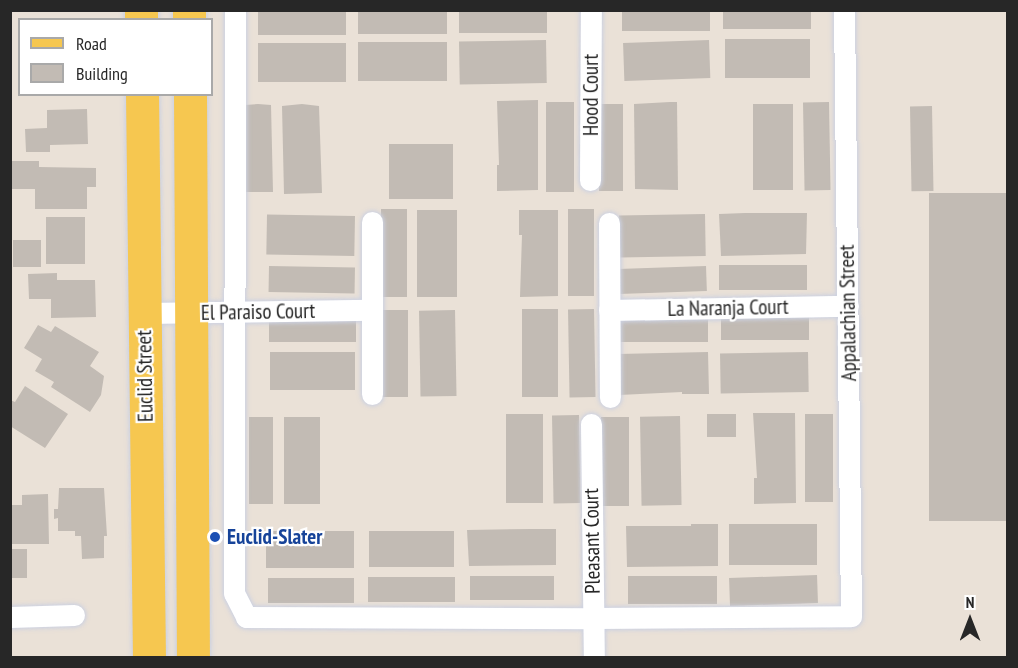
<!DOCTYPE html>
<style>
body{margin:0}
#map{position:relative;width:1018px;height:668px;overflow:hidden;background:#eae1d7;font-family:"PT Sans Narrow",sans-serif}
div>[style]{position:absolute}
.building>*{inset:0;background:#c2bbb4;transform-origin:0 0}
.roads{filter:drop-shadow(0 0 2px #ccd1e1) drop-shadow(0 0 2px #ccd1e1)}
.minor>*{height:21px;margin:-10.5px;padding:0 10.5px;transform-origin:10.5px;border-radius:10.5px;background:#fff}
.primary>*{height:33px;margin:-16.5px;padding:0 16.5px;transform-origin:16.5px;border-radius:16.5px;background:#f6c750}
.dots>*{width:16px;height:16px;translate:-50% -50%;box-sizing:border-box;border:3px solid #fff;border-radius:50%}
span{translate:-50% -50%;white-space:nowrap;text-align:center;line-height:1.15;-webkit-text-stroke:4.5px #fff;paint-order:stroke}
.street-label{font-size:21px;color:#272727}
.transit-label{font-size:21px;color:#164399;font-weight:700}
.left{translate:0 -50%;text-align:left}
.frame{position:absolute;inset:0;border:12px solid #272727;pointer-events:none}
.legend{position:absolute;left:18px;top:18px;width:195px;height:78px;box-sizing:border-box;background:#fff;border:2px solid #a9a9a9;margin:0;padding:8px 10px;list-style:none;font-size:18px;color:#272727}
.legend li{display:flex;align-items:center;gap:12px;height:30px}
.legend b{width:30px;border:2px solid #a9a9a9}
.north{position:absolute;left:940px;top:590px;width:60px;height:60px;-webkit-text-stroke:4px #fff;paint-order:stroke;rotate:0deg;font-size:16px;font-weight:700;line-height:24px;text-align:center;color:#272727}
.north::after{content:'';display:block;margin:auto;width:21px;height:27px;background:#272727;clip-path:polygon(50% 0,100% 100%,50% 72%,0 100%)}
</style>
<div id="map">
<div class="building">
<i style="left:258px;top:10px;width:88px;height:25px"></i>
<i style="left:358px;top:10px;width:89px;height:24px"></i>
<i style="left:459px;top:10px;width:88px;height:23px"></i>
<i style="left:622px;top:10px;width:88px;height:21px"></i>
<i style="left:723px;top:10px;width:88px;height:19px"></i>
<i style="left:725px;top:39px;width:85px;height:39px"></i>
<i style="left:546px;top:40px;width:43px;height:87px;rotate:89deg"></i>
<i style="left:709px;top:40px;width:38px;height:86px;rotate:88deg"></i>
<i style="left:447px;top:42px;width:39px;height:89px;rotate:90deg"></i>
<i style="left:258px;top:43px;width:88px;height:39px"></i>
<i style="clip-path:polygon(538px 100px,538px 190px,497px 191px,497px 165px,499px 165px,497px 101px)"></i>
<i style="left:546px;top:102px;width:28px;height:90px"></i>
<i style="clip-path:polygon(670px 102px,677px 102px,678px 190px,635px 189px,634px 104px)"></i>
<i style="left:829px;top:102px;width:88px;height:26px;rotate:89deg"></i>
<i style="clip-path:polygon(258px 104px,271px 105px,273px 192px,246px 192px,245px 105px)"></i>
<i style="clip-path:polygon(302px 104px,319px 106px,322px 193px,284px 194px,282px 106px)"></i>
<i style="left:599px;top:104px;width:24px;height:87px"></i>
<i style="left:753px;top:104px;width:40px;height:86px"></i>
<i style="left:932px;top:106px;width:85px;height:22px;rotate:89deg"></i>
<i style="clip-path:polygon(87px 109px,88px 144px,50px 145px,50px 152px,26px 152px,25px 129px,47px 128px,47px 110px)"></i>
<i style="left:389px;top:144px;width:64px;height:55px"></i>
<i style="clip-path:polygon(12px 161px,39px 161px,39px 167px,96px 168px,96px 187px,87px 187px,87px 209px,35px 209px,35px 189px,12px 189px)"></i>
<i style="left:1008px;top:193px;width:328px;height:79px;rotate:90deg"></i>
<i style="left:381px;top:209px;width:26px;height:88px"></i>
<i style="left:568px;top:209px;width:26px;height:87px"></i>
<i style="left:417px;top:210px;width:40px;height:87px"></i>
<i style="clip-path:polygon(519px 210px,558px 210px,558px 296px,520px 297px,522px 235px,519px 235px)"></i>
<i style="clip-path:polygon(745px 213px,807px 213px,806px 254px,721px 256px,719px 214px)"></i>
<i style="left:705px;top:214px;width:42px;height:86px;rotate:89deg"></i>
<i style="left:355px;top:216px;width:40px;height:88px;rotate:91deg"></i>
<i style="left:85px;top:217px;width:47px;height:39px;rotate:90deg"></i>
<i style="left:13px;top:240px;width:28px;height:27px"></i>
<i style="left:807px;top:265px;width:25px;height:88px;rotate:90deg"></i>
<i style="left:269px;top:266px;width:86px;height:26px;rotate:1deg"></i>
<i style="left:706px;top:266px;width:25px;height:88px;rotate:88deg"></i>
<i style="clip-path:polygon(57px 273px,57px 280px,95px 280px,96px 317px,51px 318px,51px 299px,29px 299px,28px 274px)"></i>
<i style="left:522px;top:309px;width:36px;height:88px"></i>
<i style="left:594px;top:309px;width:88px;height:26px;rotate:89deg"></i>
<i style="left:382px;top:310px;width:26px;height:87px"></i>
<i style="left:455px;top:310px;width:86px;height:36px;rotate:89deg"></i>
<i style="left:809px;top:312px;width:28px;height:88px;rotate:90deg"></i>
<i style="left:620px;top:314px;width:88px;height:28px"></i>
<i style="left:269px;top:317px;width:87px;height:25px"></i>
<i style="clip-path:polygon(38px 325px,51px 332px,55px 326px,99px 352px,90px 366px,104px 376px,101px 395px,90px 412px,51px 387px,54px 382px,35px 371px,42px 359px,24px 348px)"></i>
<i style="left:355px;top:352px;width:38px;height:85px;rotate:90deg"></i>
<i style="clip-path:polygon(708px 352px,709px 394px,682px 394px,682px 392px,619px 395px,618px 354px)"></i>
<i style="left:808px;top:352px;width:40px;height:88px;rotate:89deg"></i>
<i style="clip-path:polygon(25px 386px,68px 414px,45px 448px,10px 426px,10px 400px,15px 402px)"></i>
<i style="clip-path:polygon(753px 413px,795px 413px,796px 503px,754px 504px,754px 478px,757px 478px)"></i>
<i style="left:543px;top:414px;width:89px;height:37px;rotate:90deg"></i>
<i style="left:736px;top:414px;width:23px;height:29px;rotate:90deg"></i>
<i style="left:805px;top:414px;width:28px;height:88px"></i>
<i style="left:579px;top:415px;width:88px;height:27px;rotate:89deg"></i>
<i style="left:680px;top:416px;width:89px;height:40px;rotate:89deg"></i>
<i style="left:249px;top:417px;width:24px;height:87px"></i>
<i style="left:284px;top:417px;width:36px;height:87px"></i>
<i style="left:601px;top:417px;width:28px;height:89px"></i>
<i style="clip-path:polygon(59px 488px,104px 488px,107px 536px,104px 536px,104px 558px,82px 559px,81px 536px,75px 536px,75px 531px,58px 531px,58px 518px,54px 519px,54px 509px,58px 509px)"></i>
<i style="clip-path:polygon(48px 494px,49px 544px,10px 544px,10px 505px,22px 505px,22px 495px)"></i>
<i style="clip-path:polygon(691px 524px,718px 524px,718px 566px,627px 567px,626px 526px,691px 526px)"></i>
<i style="left:729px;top:524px;width:88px;height:41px"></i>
<i style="clip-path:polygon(531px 529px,556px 529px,556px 565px,469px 566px,467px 530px)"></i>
<i style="left:354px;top:531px;width:37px;height:88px;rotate:90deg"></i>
<i style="left:369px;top:531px;width:85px;height:36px"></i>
<i style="left:27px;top:549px;width:29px;height:17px;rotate:90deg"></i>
<i style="left:817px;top:575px;width:28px;height:88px;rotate:88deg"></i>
<i style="left:554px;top:576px;width:24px;height:84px;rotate:90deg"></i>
<i style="left:717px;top:576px;width:28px;height:89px;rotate:90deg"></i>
<i style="left:455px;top:577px;width:25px;height:87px;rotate:90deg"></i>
<i style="left:354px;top:578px;width:25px;height:86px;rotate:90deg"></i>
</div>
<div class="roads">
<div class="minor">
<i style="left:235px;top:10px;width:583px;rotate:90.1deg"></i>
<i style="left:234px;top:593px;width:27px;rotate:63deg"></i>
<i style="left:246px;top:617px;width:347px;rotate:0.2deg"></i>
<i style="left:593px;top:618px;width:258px;rotate:-0.4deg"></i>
<i style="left:851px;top:616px;width:606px;rotate:-90.66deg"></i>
<i style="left:590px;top:180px;width:170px;rotate:-89.7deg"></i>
<i style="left:372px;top:222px;width:172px;rotate:90deg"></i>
<i style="left:609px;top:223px;width:174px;rotate:89.7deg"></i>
<i style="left:609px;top:310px;width:239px;rotate:-1deg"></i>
<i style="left:145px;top:313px;width:227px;rotate:-0.8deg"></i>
<i style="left:591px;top:424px;width:234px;rotate:89.3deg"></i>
<i style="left:10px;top:617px;width:64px;rotate:-1.8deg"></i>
</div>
<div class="primary">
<i style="left:141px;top:10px;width:10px;rotate:90deg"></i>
<i style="left:189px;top:10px;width:10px;rotate:90deg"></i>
<i style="left:142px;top:94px;width:564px;rotate:89.29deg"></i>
<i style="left:190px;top:94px;width:564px;rotate:89.7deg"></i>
</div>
</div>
<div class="dots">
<i style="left:215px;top:537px;background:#1a4fb4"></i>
</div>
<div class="street-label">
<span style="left:591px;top:95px;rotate:-90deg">Hood Court</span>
<span style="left:728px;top:308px;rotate:-1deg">La Naranja Court</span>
<span style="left:258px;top:312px;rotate:-1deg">El Paraiso Court</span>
<span style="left:848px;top:313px;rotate:-91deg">Appalachian Street</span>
<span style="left:145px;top:376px;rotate:-91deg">Euclid Street</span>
<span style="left:592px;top:541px;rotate:-91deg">Pleasant Court</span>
</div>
<div class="transit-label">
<span class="left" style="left:227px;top:537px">Euclid-Slater</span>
</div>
<div class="frame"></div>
<ul class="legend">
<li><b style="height:8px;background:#f6c750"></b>Road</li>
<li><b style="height:16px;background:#c2bbb4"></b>Building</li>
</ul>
<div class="north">N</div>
</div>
